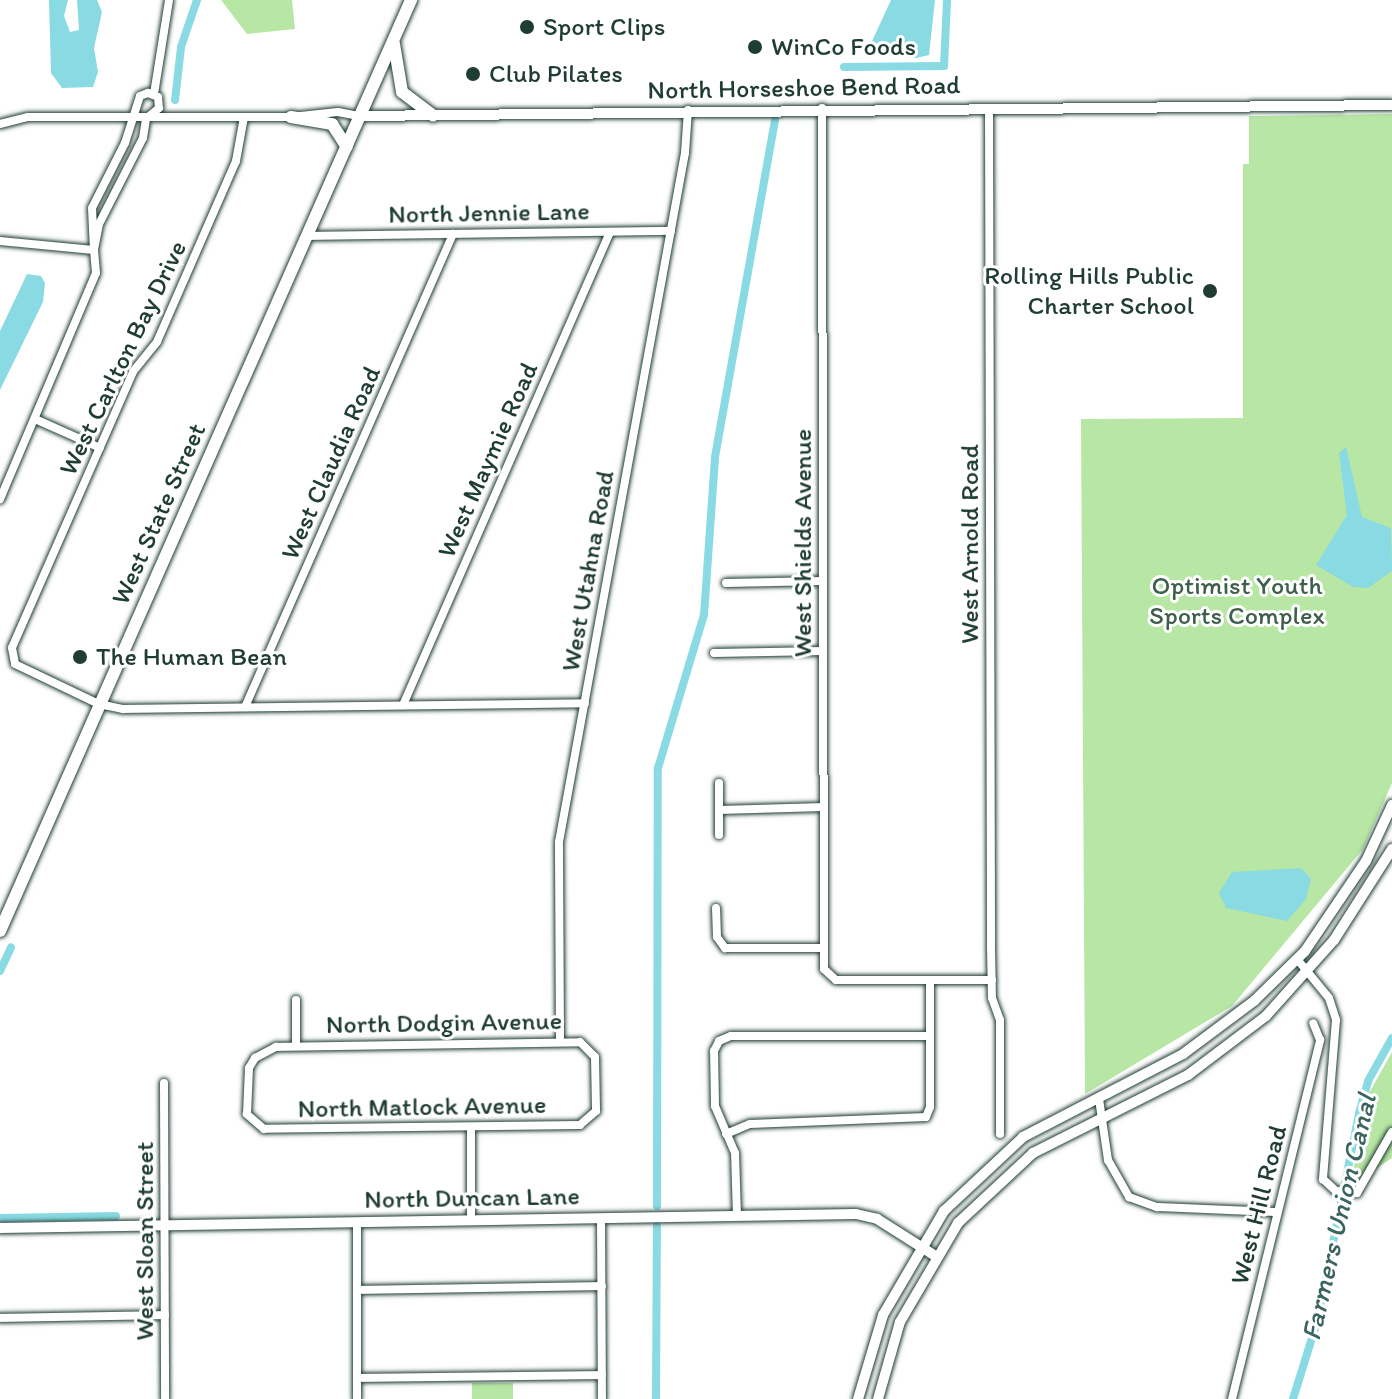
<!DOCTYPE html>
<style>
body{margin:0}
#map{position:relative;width:1392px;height:1399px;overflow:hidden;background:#fff;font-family:Itim,sans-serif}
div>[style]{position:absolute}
.green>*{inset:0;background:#b7e6a5;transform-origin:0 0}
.water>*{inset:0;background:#89dae3}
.canal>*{height:8px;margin:-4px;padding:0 4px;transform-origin:4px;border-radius:4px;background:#89dae3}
.roads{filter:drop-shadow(0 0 2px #1f3d34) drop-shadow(0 0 2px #1f3d34)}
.minor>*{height:8px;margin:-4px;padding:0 4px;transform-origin:4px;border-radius:4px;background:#fff}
.tertiary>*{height:10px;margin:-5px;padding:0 5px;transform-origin:5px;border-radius:5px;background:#fff}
.primary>*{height:12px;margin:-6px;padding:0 6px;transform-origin:6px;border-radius:6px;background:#fff}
.dots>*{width:22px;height:22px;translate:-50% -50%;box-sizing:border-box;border:4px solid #fff;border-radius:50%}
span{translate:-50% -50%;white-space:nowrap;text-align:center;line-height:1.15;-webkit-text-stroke:6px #fff;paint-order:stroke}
.poi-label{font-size:26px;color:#1f3d34}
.left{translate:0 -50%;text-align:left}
.right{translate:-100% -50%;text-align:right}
.street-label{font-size:26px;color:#1f3d34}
.park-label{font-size:26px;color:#3d5f4b}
.water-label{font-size:28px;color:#3a6460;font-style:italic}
</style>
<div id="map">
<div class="green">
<i style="clip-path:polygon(221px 0,292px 0,295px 29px,247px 34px)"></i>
<i style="clip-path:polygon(1392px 114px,1392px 783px,1363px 849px,1232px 1006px,1085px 1094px,1081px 419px,1243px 418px,1243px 164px,1249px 164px,1249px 116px)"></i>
<i style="clip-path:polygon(1392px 1052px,1392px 1158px,1350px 1186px,1369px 1093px)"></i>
<i style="left:513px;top:1383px;width:16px;height:41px;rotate:90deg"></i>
</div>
<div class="water">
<i style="clip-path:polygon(49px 0,68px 0,64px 16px,70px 32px,79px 30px,77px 0,97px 0,102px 12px,94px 48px,98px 72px,93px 87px,62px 88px,51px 73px)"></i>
<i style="clip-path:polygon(891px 0,935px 0,929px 55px,916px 58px,867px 52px)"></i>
<i style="clip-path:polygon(27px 274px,41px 276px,45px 283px,43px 302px,0 390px,0 331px)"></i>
<i style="clip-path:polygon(1346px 447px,1362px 517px,1391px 528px,1392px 571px,1368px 588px,1353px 587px,1316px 565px,1347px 515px,1339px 453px)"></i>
<i style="clip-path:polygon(1301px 868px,1311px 879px,1306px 899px,1287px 921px,1226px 908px,1219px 893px,1232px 872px)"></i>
</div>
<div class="canal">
<i style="left:844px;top:67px;width:100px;rotate:-0.6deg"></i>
<i style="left:944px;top:66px;width:66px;rotate:-87.4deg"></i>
<i style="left:175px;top:100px;width:53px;rotate:-83.5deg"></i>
<i style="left:181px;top:47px;width:50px;rotate:-71.2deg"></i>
<i style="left:0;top:971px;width:26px;rotate:-65deg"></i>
<i style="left:657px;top:1206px;width:438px;rotate:-89.9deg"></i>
<i style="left:658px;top:768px;width:160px;rotate:-73.3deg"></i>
<i style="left:704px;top:615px;width:158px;rotate:-86deg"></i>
<i style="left:715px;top:457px;width:342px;rotate:-79.9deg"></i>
<i style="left:0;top:1218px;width:116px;rotate:-1deg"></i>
<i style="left:656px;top:1399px;width:173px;rotate:-89.7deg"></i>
<i style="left:1293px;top:1399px;width:81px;rotate:-72.7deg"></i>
<i style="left:1317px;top:1322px;width:213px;rotate:-78.6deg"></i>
<i style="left:1359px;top:1113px;width:33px;rotate:-74deg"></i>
<i style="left:1368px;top:1081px;width:49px;rotate:-60.8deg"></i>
</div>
<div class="roads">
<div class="minor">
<i style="left:148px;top:93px;width:11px;rotate:22deg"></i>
<i style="left:158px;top:97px;width:11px;rotate:85deg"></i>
<i style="left:159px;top:108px;width:17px;rotate:140deg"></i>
<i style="left:146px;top:119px;width:19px;rotate:99deg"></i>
<i style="left:143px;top:138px;width:97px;rotate:117.1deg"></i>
<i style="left:99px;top:224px;width:26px;rotate:101deg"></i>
<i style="left:94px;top:250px;width:42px;rotate:-92.7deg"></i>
<i style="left:92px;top:208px;width:73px;rotate:-63.1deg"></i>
<i style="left:125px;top:143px;width:49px;rotate:-72.3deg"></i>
<i style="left:140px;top:96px;width:9px;rotate:-21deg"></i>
<i style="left:154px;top:94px;width:95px;rotate:-80.9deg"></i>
<i style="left:822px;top:108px;width:861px;rotate:89.87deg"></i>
<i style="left:824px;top:969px;width:16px;rotate:43deg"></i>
<i style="left:836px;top:980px;width:156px"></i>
<i style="left:989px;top:108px;width:839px;rotate:89.86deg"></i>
<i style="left:991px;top:947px;width:51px;rotate:88.9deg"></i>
<i style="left:992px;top:998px;width:23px;rotate:70deg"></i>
<i style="left:1000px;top:1020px;width:114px;rotate:90deg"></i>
<i style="left:244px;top:117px;width:45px;rotate:100.3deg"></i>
<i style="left:236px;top:161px;width:197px;rotate:113.6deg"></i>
<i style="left:157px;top:342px;width:38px;rotate:129deg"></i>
<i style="left:133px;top:372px;width:301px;rotate:113.7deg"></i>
<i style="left:12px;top:648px;width:16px;rotate:79deg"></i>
<i style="left:15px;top:664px;width:93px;rotate:25.5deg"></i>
<i style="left:99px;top:704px;width:25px;rotate:12deg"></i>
<i style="left:123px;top:709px;width:462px;rotate:-0.7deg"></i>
<i style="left:0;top:124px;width:29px;rotate:-14deg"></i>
<i style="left:28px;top:117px;width:263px"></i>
<i style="left:291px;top:117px;width:47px;rotate:-6.1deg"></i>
<i style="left:338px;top:112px;width:21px;rotate:11deg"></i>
<i style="left:307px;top:236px;width:364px;rotate:-0.8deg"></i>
<i style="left:0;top:241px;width:94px;rotate:5.5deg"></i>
<i style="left:94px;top:250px;width:23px;rotate:85deg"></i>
<i style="left:96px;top:273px;width:246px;rotate:113deg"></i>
<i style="left:35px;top:419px;width:71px;rotate:24deg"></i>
<i style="left:726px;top:583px;width:97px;rotate:-1.2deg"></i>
<i style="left:714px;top:653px;width:109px;rotate:-1.1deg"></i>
<i style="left:403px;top:705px;width:516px;rotate:-66.36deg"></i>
<i style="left:245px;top:707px;width:517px;rotate:-66.26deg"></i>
<i style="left:719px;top:783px;width:52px;rotate:90deg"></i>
<i style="left:719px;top:810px;width:105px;rotate:-1.6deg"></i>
<i style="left:716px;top:908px;width:29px;rotate:88deg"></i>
<i style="left:717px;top:937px;width:14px;rotate:54deg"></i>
<i style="left:725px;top:948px;width:99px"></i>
<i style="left:1297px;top:959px;width:50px;rotate:50.6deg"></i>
<i style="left:1329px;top:998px;width:23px;rotate:72deg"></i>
<i style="left:1336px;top:1020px;width:160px;rotate:94.7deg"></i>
<i style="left:1323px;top:1179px;width:18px;rotate:43deg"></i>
<i style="left:1336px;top:1191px;width:21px;rotate:5deg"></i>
<i style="left:1357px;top:1193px;width:70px;rotate:-60.2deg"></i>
<i style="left:296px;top:1000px;width:45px;rotate:90deg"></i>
<i style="left:560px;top:1042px;width:200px;rotate:-90.3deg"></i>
<i style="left:559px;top:842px;width:700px;rotate:-79.64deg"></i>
<i style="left:685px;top:153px;width:43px;rotate:-86deg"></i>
<i style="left:580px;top:1042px;width:21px;rotate:45deg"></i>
<i style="left:595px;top:1057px;width:54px;rotate:88.9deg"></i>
<i style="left:596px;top:1111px;width:21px;rotate:139deg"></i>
<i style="left:580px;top:1125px;width:316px;rotate:179.3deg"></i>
<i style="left:264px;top:1129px;width:23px;rotate:-139deg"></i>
<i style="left:247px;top:1114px;width:46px;rotate:-87.5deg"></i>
<i style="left:249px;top:1068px;width:12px;rotate:-59deg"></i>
<i style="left:255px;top:1058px;width:24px;rotate:-28deg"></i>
<i style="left:276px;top:1047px;width:304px;rotate:-0.9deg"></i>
<i style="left:164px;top:1083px;width:316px;rotate:89.8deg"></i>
<i style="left:1099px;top:1099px;width:62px;rotate:81.6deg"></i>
<i style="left:1108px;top:1160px;width:43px;rotate:60.4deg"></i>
<i style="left:1129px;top:1197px;width:30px;rotate:20deg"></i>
<i style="left:1157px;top:1207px;width:120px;rotate:2.4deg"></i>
<i style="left:471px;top:1128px;width:92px;rotate:90deg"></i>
<i style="left:726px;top:1134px;width:26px;rotate:-23deg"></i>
<i style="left:750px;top:1124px;width:176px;rotate:-2.3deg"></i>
<i style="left:926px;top:1117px;width:11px;rotate:-68deg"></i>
<i style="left:930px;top:1107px;width:127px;rotate:-90deg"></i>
<i style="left:737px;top:1216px;width:63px;rotate:-91.8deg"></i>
<i style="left:735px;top:1153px;width:51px;rotate:-113.1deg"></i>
<i style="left:715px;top:1106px;width:55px;rotate:-91deg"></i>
<i style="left:714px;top:1051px;width:11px;rotate:-63deg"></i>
<i style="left:719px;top:1041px;width:13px;rotate:-23deg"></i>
<i style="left:731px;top:1036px;width:199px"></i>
<i style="left:601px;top:1218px;width:181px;rotate:89.7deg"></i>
<i style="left:357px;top:1222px;width:177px;rotate:90deg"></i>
<i style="left:357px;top:1290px;width:245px;rotate:-0.9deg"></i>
<i style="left:0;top:1318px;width:165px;rotate:-1deg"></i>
<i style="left:357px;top:1378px;width:245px;rotate:-0.7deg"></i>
<i style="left:1232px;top:1399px;width:370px;rotate:-76.2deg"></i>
<i style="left:1320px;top:1040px;width:18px;rotate:-112deg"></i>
</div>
<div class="tertiary">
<i style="left:359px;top:116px;width:1033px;rotate:-0.61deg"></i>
<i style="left:0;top:1228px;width:856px;rotate:-0.94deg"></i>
<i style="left:856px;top:1214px;width:22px;rotate:13deg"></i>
<i style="left:877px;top:1219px;width:67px;rotate:32.3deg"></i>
<i style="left:858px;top:1399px;width:88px;rotate:-73.4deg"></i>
<i style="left:883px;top:1315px;width:121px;rotate:-59.6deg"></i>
<i style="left:944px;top:1211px;width:108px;rotate:-43.1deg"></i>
<i style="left:1023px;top:1137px;width:180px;rotate:-27.4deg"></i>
<i style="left:1183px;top:1054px;width:89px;rotate:-36.7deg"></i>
<i style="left:1254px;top:1001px;width:71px;rotate:-44.4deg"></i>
<i style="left:1305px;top:951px;width:109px;rotate:-55.9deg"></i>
<i style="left:1366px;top:861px;width:62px;rotate:-65.1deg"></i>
<i style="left:878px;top:1399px;width:80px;rotate:-74.1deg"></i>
<i style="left:900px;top:1322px;width:115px;rotate:-59.6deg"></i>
<i style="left:958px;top:1223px;width:103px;rotate:-43deg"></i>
<i style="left:1033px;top:1153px;width:174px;rotate:-26.7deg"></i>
<i style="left:1188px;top:1075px;width:98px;rotate:-37.1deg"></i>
<i style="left:1266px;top:1016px;width:102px;rotate:-48.2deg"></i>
<i style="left:1334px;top:940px;width:108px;rotate:-57.5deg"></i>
</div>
<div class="primary">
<i style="left:394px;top:44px;width:49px;rotate:80.5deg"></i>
<i style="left:402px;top:92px;width:39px;rotate:37deg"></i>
<i style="left:291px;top:117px;width:42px;rotate:9.7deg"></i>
<i style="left:332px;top:124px;width:27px;rotate:57deg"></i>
<i style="left:0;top:931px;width:1018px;rotate:-66.18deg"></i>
</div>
</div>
<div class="dots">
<i style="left:527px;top:27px;background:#1f3d34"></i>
<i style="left:755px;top:47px;background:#1f3d34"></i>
<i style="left:473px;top:74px;background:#1f3d34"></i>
<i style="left:1210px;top:291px;background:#1f3d34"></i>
<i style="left:80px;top:657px;background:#1f3d34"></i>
</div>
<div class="poi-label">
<span class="left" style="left:543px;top:27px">Sport Clips</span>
<span class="left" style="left:771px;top:47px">WinCo Foods</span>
<span class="left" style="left:489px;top:74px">Club Pilates</span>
<span class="right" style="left:1194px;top:291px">Rolling Hills Public<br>Charter School</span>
<span class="left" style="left:96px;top:657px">The Human Bean</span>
</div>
<div class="street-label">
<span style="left:804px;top:88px;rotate:-1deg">North Horseshoe Bend Road</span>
<span style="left:489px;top:213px;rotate:-1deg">North Jennie Lane</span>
<span style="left:123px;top:358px;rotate:-64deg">West Carlton Bay Drive</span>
<span style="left:488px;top:460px;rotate:-66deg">West Maymie Road</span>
<span style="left:331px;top:463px;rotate:-66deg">West Claudia Road</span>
<span style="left:159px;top:514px;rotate:-66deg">West State Street</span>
<span style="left:803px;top:543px;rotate:-90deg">West Shields Avenue</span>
<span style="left:970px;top:544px;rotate:-90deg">West Arnold Road</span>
<span style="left:588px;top:571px;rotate:-80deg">West Utahna Road</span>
<span style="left:444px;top:1023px;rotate:-1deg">North Dodgin Avenue</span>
<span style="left:422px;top:1107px;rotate:-1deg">North Matlock Avenue</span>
<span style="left:472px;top:1198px;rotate:-1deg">North Duncan Lane</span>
<span style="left:1259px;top:1205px;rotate:-76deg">West Hill Road</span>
<span style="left:145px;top:1241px;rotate:-90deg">West Sloan Street</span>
</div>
<div class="park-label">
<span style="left:1237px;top:601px">Optimist Youth<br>Sports Complex</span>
</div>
<div class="water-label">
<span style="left:1338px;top:1217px;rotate:-77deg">Farmers Union Canal</span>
</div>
</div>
